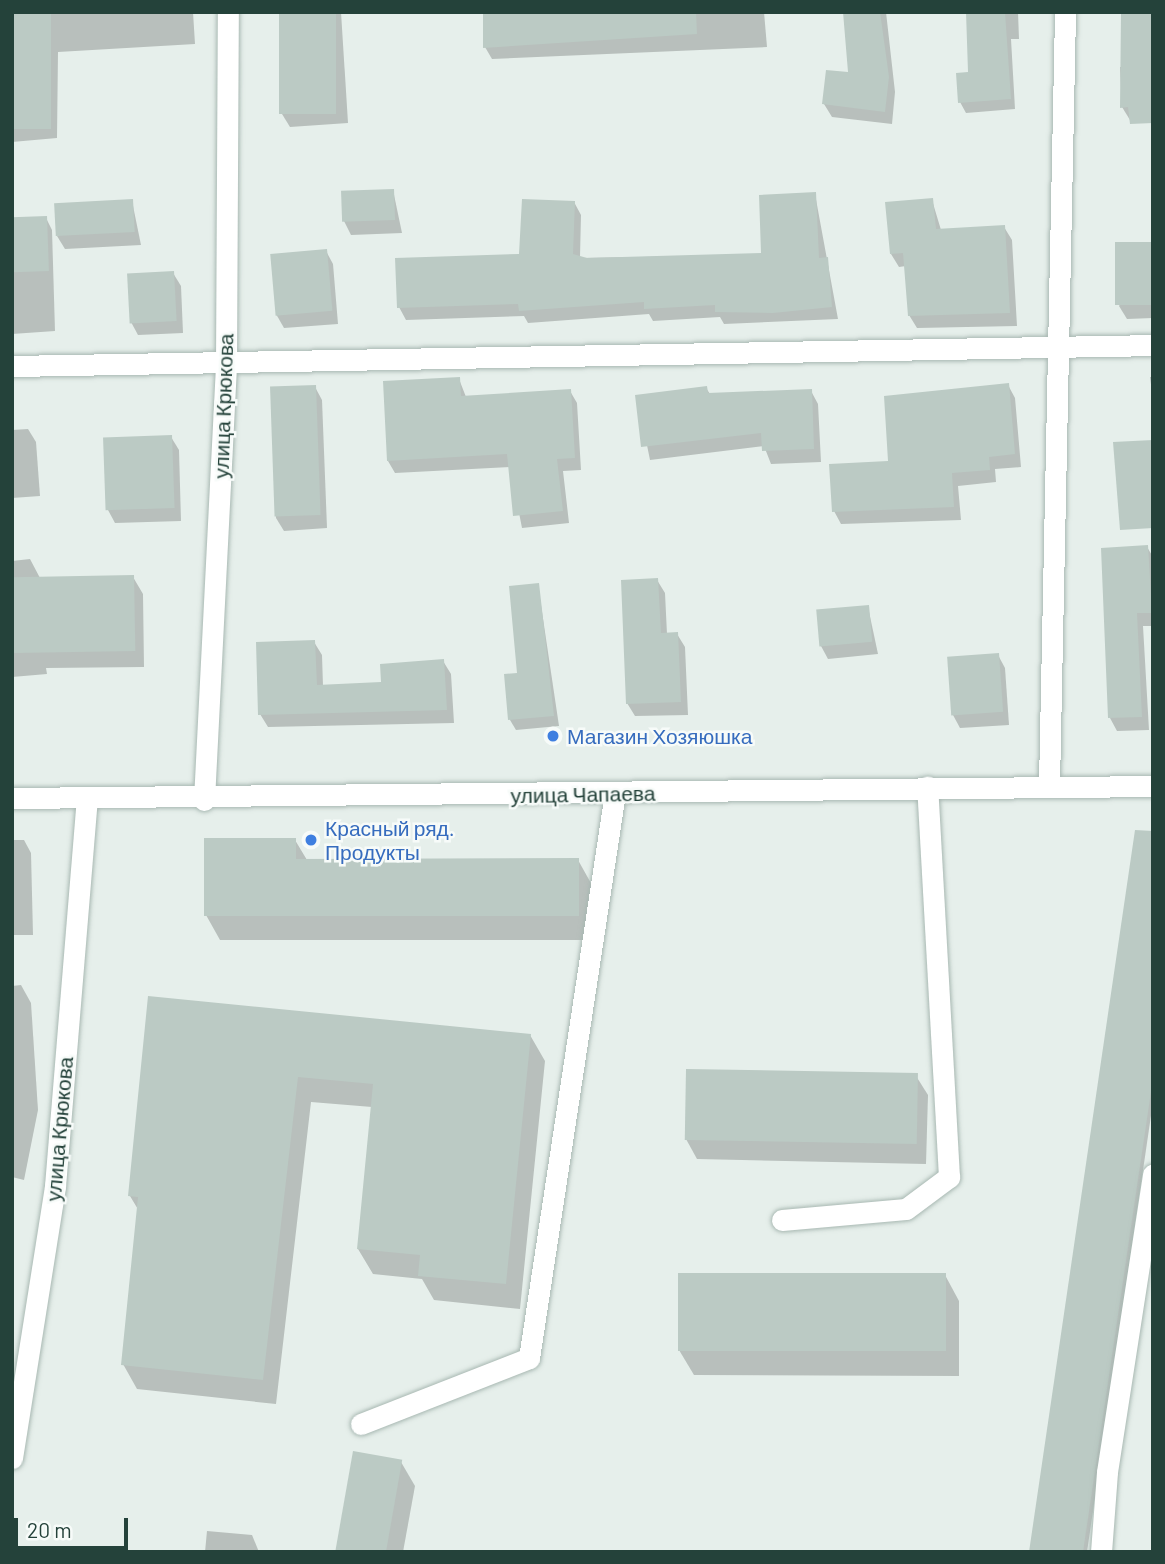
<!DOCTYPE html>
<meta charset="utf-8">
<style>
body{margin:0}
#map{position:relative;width:1165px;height:1564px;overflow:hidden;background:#e6efeb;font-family:Barlow,sans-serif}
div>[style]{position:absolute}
.shadow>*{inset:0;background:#0003}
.building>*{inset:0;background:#bbcac4;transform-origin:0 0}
.roads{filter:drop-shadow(0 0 2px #a8b8b2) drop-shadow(0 0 2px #a8b8b2)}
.minor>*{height:21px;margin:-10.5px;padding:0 10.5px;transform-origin:10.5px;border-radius:10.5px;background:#fff}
.dots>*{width:19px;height:19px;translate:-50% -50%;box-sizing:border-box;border:4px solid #f7fbf9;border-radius:50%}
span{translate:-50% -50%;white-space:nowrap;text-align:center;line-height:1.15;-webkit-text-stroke:5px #f7fbf9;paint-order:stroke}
.street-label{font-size:21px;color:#24423a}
.shop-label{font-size:21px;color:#366cbe}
.left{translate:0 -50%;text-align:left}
.frame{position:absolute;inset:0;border:14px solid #24423a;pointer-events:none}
.scale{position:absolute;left:14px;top:1518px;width:114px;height:32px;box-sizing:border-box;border:4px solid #24423a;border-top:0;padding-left:9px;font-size:21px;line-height:24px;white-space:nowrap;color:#24423a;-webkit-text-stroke:5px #f7fbf9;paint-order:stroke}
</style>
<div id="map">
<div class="shadow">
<i style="clip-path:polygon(12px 12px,193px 12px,195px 44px,58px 52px,57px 138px,12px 142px)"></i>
<i style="clip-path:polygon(281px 12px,341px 12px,348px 123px,290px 127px,282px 114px)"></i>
<i style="clip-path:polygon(484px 12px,764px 12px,767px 47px,492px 59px,485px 47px)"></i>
<i style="clip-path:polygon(845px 12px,886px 12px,895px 92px,892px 124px,832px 117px,824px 104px,850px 74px)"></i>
<i style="clip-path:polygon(968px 12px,1018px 12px,1019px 39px,1011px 39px,1015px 109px,966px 113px,960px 102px,970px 74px)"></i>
<i style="clip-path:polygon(1120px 67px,1127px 67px,1130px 120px,1122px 107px)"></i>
<i style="clip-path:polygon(393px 190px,402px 233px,351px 235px,344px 221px)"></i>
<i style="clip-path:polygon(815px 194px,838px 319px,724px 324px,720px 317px,653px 321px,649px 314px,528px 323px,524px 316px,406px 320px,399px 307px,521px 256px,574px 202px,581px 215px,580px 258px,763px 255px)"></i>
<i style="clip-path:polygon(932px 200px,941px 230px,1004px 227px,1012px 240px,1017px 326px,917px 328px,909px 315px,906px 266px,899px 267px,891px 254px)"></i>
<i style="clip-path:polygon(132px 201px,141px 245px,65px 249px,57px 236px)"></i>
<i style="clip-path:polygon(46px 218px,52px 230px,55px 331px,12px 334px,12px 272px)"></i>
<i style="clip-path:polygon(1153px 244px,1153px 318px,1127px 319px,1119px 306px)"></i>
<i style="clip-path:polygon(326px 251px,333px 264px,338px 324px,284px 328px,276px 314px)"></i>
<i style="clip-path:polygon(173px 273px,181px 286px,183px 333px,138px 335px,131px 322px)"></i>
<i style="clip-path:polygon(1150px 377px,1153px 377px,1153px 399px)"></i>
<i style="clip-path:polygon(459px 379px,466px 397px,570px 391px,577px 403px,581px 470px,563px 471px,569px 523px,522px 528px,510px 467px,395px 473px,388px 461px)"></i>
<i style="clip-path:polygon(1008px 385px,1015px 398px,1021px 467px,995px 469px,996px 482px,958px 486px,961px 520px,841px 524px,834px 511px,890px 463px)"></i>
<i style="clip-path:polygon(315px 387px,322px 400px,327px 528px,284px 531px,276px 518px,271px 388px)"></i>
<i style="clip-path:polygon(706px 388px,710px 394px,811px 391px,818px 404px,821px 462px,771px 464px,764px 446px,650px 460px,637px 396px)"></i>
<i style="clip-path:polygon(28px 429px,36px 442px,40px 496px,12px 498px,12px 430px)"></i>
<i style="clip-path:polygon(171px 437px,179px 450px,181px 521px,115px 523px,108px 510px)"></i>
<i style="clip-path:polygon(1147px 547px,1153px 557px,1153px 626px,1143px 626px,1149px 730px,1117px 731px,1110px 718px)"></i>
<i style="clip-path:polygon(30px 559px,40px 578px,133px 577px,143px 594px,144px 667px,46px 668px,47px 674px,12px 677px,12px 561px)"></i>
<i style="clip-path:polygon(657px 580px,665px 593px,667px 634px,677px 634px,685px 647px,688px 715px,635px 716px,627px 703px)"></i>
<i style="clip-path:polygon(538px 585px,559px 726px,516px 730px,510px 720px)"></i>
<i style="clip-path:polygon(868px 607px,878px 654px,828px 659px,821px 646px)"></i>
<i style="clip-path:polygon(314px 642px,322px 655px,323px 686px,383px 684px,443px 661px,451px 674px,454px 723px,268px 727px,260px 714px)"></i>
<i style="clip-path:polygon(998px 655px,1005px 668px,1009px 725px,960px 728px,953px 715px)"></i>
<i style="clip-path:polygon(12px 840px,24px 840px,31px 853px,33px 935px,12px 935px)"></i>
<i style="clip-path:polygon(295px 840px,307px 860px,578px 860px,592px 885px,592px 940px,220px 940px,206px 915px)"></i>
<i style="clip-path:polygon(1153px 878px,1153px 1102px,1087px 1552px,1031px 1552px)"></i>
<i style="clip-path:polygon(21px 985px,31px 1003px,38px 1110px,24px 1180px,12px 1177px,12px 986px)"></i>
<i style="clip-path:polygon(149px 998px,530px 1035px,545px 1061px,520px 1309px,434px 1300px,422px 1279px,373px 1274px,358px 1249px,372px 1107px,311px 1102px,276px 1404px,137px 1389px,123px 1364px,139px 1211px,130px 1196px)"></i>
<i style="clip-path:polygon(916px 1076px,928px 1095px,926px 1164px,697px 1159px,686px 1139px)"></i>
<i style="clip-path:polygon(945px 1275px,959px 1301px,959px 1376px,694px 1375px,679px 1350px)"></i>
<i style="clip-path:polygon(401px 1462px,415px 1486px,403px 1552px,337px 1552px)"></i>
<i style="clip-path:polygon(207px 1531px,252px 1535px,259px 1552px,205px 1552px)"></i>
</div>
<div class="building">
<i style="left:12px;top:12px;width:39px;height:117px"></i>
<i style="left:279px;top:12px;width:57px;height:102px"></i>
<i style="clip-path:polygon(483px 12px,696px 12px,697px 34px,483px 48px)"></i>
<i style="clip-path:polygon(843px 12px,880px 12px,889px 77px,885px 112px,822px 104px,826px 70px,848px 72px)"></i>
<i style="clip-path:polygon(966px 12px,1005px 12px,1011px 99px,958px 103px,956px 73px,968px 72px)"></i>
<i style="clip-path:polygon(1121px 12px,1153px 12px,1153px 123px,1130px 124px,1128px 107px,1120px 108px)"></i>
<i style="left:394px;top:189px;width:31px;height:53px;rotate:88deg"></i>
<i style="clip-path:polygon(816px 192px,819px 258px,828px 257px,832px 307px,773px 313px,715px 312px,715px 305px,644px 309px,644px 302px,519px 311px,518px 304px,397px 308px,395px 258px,519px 254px,522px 199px,575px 201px,573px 254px,587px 258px,761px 253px,759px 195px)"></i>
<i style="clip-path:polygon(933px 198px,936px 229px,1005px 225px,1010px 313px,908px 316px,903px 253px,890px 254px,885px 202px)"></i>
<i style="left:133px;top:199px;width:33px;height:79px;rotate:87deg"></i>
<i style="left:47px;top:216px;width:55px;height:35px;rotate:88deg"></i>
<i style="left:1153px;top:242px;width:63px;height:38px;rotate:90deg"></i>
<i style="left:327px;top:249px;width:62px;height:57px;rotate:85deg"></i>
<i style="left:174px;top:271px;width:50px;height:47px;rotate:87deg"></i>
<i style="clip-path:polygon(460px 377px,461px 396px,571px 389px,575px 458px,557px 459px,563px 511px,513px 516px,507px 454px,387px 461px,383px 381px)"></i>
<i style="clip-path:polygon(1009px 383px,1015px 454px,989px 457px,990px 470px,952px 473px,954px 507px,832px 512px,829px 464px,888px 461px,884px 396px)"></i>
<i style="left:316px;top:385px;width:130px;height:46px;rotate:88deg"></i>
<i style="clip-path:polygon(707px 386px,708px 393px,812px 389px,814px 449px,762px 451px,761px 433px,641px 447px,635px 395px)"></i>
<i style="left:172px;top:435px;width:73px;height:69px;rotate:88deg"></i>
<i style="clip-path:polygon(1153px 440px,1153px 528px,1120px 530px,1113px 442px)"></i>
<i style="clip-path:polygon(1148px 545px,1152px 613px,1137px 613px,1142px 717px,1108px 718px,1101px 548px)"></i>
<i style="left:134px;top:575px;width:76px;height:122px;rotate:89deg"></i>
<i style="clip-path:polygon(658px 578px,661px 633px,678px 632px,681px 702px,626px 704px,621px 580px)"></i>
<i style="clip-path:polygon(539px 583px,554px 716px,508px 720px,504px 674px,517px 673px,509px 586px)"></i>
<i style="left:869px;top:605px;width:37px;height:53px;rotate:85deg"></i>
<i style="clip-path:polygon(315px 640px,317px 685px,381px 682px,380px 664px,444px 659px,447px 710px,258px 715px,256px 642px)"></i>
<i style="left:999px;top:653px;width:59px;height:52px;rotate:86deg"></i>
<i style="clip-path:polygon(1135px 830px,1153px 831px,1153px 1078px,1083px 1552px,1029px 1552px)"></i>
<i style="clip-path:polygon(204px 838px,296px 838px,296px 859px,579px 858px,579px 916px,204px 916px)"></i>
<i style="clip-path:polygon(148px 996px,531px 1034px,506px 1284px,418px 1276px,420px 1255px,357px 1249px,373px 1084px,298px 1077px,263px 1380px,121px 1365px,138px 1197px,128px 1196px)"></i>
<i style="left:686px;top:1069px;width:232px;height:71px;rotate:1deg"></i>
<i style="left:678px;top:1273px;width:268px;height:78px"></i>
<i style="left:353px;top:1451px;width:50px;height:102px;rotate:10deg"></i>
</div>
<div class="roads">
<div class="minor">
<i style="left:12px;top:366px;width:1141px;rotate:-1.05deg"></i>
<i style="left:1049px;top:784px;width:772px;rotate:-88.81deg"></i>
<i style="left:12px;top:798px;width:1141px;rotate:-0.6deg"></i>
<i style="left:204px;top:800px;width:435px;rotate:-87.1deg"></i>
<i style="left:226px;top:366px;width:354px;rotate:-89.7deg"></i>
<i style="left:782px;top:1220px;width:124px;rotate:-5.1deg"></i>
<i style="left:906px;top:1209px;width:54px;rotate:-36.7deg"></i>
<i style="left:949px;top:1177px;width:391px;rotate:-93.2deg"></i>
<i style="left:361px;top:1424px;width:180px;rotate:-21.4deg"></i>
<i style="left:529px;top:1358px;width:572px;rotate:-81.35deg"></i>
<i style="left:12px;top:1458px;width:275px;rotate:-81deg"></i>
<i style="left:55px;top:1186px;width:388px;rotate:-85.3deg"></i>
<i style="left:1101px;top:1552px;width:80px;rotate:-85.7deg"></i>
<i style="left:1107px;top:1472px;width:301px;rotate:-81.2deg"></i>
</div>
</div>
<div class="dots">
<i style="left:553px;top:736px;background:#3f7fe0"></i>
<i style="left:311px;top:840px;background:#3f7fe0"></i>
</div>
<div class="street-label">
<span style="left:223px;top:406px;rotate:-88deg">улица Крюкова</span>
<span style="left:583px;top:794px;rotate:-1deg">улица Чапаева</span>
<span style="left:59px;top:1129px;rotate:-85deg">улица Крюкова</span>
</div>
<div class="shop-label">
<span class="left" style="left:567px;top:736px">Магазин Хозяюшка</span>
<span class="left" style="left:325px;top:840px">Красный ряд.<br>Продукты</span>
</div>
<div class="frame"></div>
<div class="scale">20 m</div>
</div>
